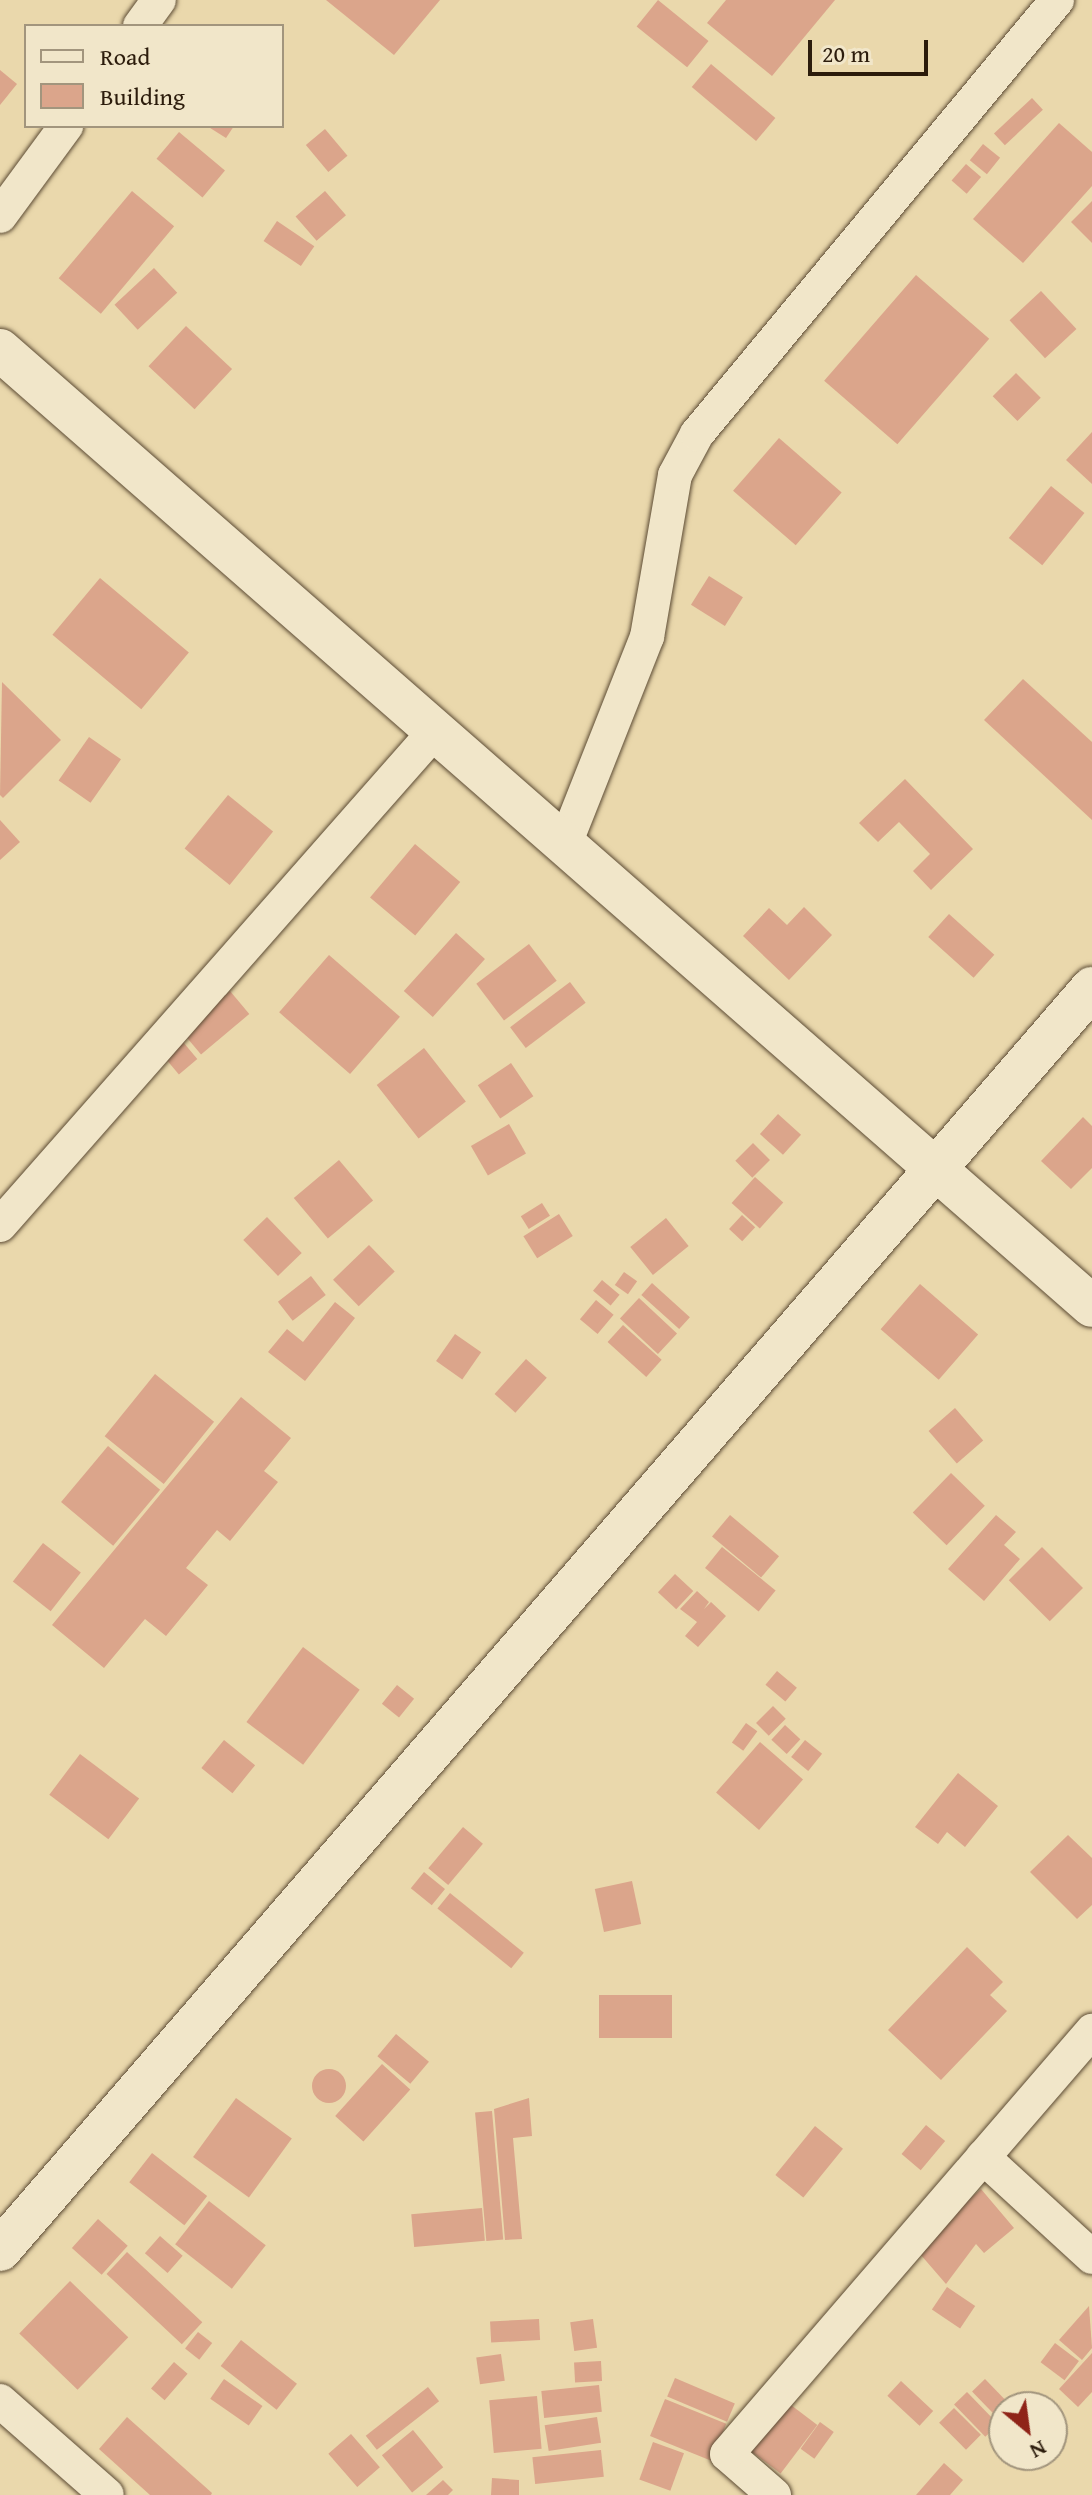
<!DOCTYPE html>
<style>
body{margin:0}
#map{position:relative;width:1092px;height:2495px;overflow:hidden;background:#ead8ac;font-family:"Gentium Book Plus",serif}
div>[style]{position:absolute}
.building>*{inset:0;background:#dba58b;transform-origin:0 0}
.round{border-radius:50%}
.roads{filter:drop-shadow(0 0 2px #5c4b34) drop-shadow(0 0 2px #5c4b34)}
.minor>*{height:34px;margin:-17px;padding:0 17px;transform-origin:17px;border-radius:17px;background:#f1e6c9}
.tertiary>*{height:42px;margin:-21px;padding:0 21px;transform-origin:21px;border-radius:21px;background:#f1e6c9}
span{translate:-50% -50%;white-space:nowrap;text-align:center;line-height:1.15;-webkit-text-stroke:7px #f1e6c9;paint-order:stroke}
.legend{position:absolute;left:24px;top:24px;width:260px;height:104px;box-sizing:border-box;background:#f1e6c9;border:2px solid #a2957d;margin:0;padding:10px 14px;list-style:none;font-size:24px;color:#2c1c0c}
.legend li{display:flex;align-items:center;gap:16px;height:40px}
.legend b{width:40px;border:2px solid #a2957d}
.north{position:absolute;left:988px;top:2391px;width:80px;height:80px;box-sizing:border-box;background:#f1e6c9;border:2px solid #a2957d;border-radius:50%;rotate:151deg;font-size:22px;font-weight:700;line-height:32px;text-align:center;color:#2c1c0c}
.north::after{content:'';display:block;margin:auto;width:28px;height:36px;background:#8f2418;clip-path:polygon(50% 0,100% 100%,50% 72%,0 100%)}
.scale{position:absolute;left:808px;top:40px;width:120px;height:36px;box-sizing:border-box;border:4px solid #2c1c0c;border-top:0;padding-left:10px;font-size:24px;line-height:28px;white-space:nowrap;color:#2c1c0c;-webkit-text-stroke:6px #f1e6c9;paint-order:stroke}
</style>
<div id="map">
<div class="building">
<i style="clip-path:polygon(326px 0,440px 0,394px 55px)"></i>
<i style="left:658px;top:0;width:65px;height:34px;rotate:39deg"></i>
<i style="clip-path:polygon(726px 0,835px 0,772px 76px,707px 23px)"></i>
<i style="left:711px;top:64px;width:84px;height:30px;rotate:40deg"></i>
<i style="clip-path:polygon(0 70px,17px 84px,0 105px)"></i>
<i style="left:1032px;top:98px;width:16px;height:52px;rotate:47deg"></i>
<i style="clip-path:polygon(1059px 123px,1092px 152px,1092px 186px,1023px 263px,973px 219px)"></i>
<i style="clip-path:polygon(207px 126px,234px 126px,226px 138px)"></i>
<i style="left:325px;top:129px;width:35px;height:25px;rotate:50deg"></i>
<i style="left:179px;top:132px;width:60px;height:35px;rotate:40deg"></i>
<i style="left:983px;top:144px;width:22px;height:21px;rotate:39deg"></i>
<i style="left:966px;top:164px;width:20px;height:22px;rotate:41deg"></i>
<i style="left:132px;top:191px;width:55px;height:114px;rotate:40deg"></i>
<i style="left:325px;top:191px;width:32px;height:39px;rotate:49deg"></i>
<i style="clip-path:polygon(1092px 201px,1092px 243px,1071px 222px)"></i>
<i style="left:277px;top:221px;width:45px;height:24px;rotate:34deg"></i>
<i style="left:154px;top:268px;width:34px;height:54px;rotate:47deg"></i>
<i style="left:916px;top:275px;width:97px;height:140px;rotate:41deg"></i>
<i style="left:1041px;top:291px;width:52px;height:43px;rotate:47deg"></i>
<i style="left:186px;top:326px;width:63px;height:55px;rotate:43deg"></i>
<i style="left:1016px;top:373px;width:35px;height:33px;rotate:45deg"></i>
<i style="clip-path:polygon(1092px 432px,1092px 484px,1066px 460px)"></i>
<i style="left:779px;top:438px;width:83px;height:70px;rotate:41deg"></i>
<i style="left:1051px;top:486px;width:43px;height:67px;rotate:39deg"></i>
<i style="left:709px;top:576px;width:40px;height:34px;rotate:32deg"></i>
<i style="left:100px;top:578px;width:116px;height:74px;rotate:40deg"></i>
<i style="clip-path:polygon(1023px 679px,1092px 742px,1092px 820px,984px 720px)"></i>
<i style="clip-path:polygon(2px 682px,61px 740px,3px 798px,0 795px)"></i>
<i style="left:89px;top:737px;width:39px;height:53px;rotate:35deg"></i>
<i style="clip-path:polygon(905px 779px,973px 849px,931px 890px,913px 871px,930px 854px,899px 822px,878px 842px,859px 823px)"></i>
<i style="left:228px;top:795px;width:58px;height:69px;rotate:39deg"></i>
<i style="clip-path:polygon(0 820px,20px 842px,0 860px)"></i>
<i style="left:415px;top:844px;width:59px;height:70px;rotate:40deg"></i>
<i style="clip-path:polygon(804px 907px,832px 935px,789px 980px,743px 936px,769px 908px,787px 925px)"></i>
<i style="left:949px;top:914px;width:61px;height:31px;rotate:42deg"></i>
<i style="left:456px;top:933px;width:39px;height:78px;rotate:42deg"></i>
<i style="left:529px;top:944px;width:46px;height:66px;rotate:53deg"></i>
<i style="left:329px;top:955px;width:94px;height:76px;rotate:41deg"></i>
<i style="left:570px;top:982px;width:26px;height:75px;rotate:53deg"></i>
<i style="left:230px;top:991px;width:30px;height:63px;rotate:50deg"></i>
<i style="left:178px;top:1036px;width:30px;height:24px;rotate:50deg"></i>
<i style="left:424px;top:1048px;width:68px;height:60px;rotate:52deg"></i>
<i style="left:511px;top:1063px;width:40px;height:40px;rotate:56deg"></i>
<i style="left:778px;top:1114px;width:31px;height:27px;rotate:42deg"></i>
<i style="clip-path:polygon(1083px 1117px,1092px 1126px,1092px 1168px,1071px 1189px,1041px 1161px)"></i>
<i style="left:509px;top:1124px;width:34px;height:44px;rotate:60deg"></i>
<i style="left:753px;top:1143px;width:24px;height:25px;rotate:45deg"></i>
<i style="left:339px;top:1160px;width:53px;height:59px;rotate:50deg"></i>
<i style="left:755px;top:1177px;width:38px;height:35px;rotate:42deg"></i>
<i style="left:542px;top:1203px;width:15px;height:25px;rotate:58deg"></i>
<i style="left:559px;top:1214px;width:26px;height:42px;rotate:58deg"></i>
<i style="left:742px;top:1215px;width:18px;height:19px;rotate:43deg"></i>
<i style="left:267px;top:1217px;width:50px;height:33px;rotate:46deg"></i>
<i style="left:666px;top:1218px;width:36px;height:46px;rotate:51deg"></i>
<i style="left:369px;top:1245px;width:37px;height:50px;rotate:46deg"></i>
<i style="left:624px;top:1272px;width:16px;height:16px;rotate:35deg"></i>
<i style="left:311px;top:1276px;width:24px;height:42px;rotate:52deg"></i>
<i style="left:602px;top:1280px;width:23px;height:14px;rotate:40deg"></i>
<i style="left:652px;top:1283px;width:51px;height:16px;rotate:42deg"></i>
<i style="left:920px;top:1284px;width:77px;height:60px;rotate:41deg"></i>
<i style="left:639px;top:1298px;width:52px;height:28px;rotate:43deg"></i>
<i style="left:596px;top:1300px;width:23px;height:25px;rotate:40deg"></i>
<i style="clip-path:polygon(335px 1302px,355px 1318px,305px 1381px,268px 1352px,287px 1329px,303px 1342px)"></i>
<i style="left:623px;top:1325px;width:52px;height:23px;rotate:42deg"></i>
<i style="left:455px;top:1334px;width:32px;height:33px;rotate:35deg"></i>
<i style="left:526px;top:1359px;width:28px;height:47px;rotate:42deg"></i>
<i style="left:155px;top:1374px;width:76px;height:80px;rotate:39deg"></i>
<i style="clip-path:polygon(241px 1397px,291px 1438px,264px 1471px,278px 1482px,230px 1541px,217px 1530px,186px 1568px,208px 1585px,166px 1636px,145px 1619px,104px 1668px,52px 1625px)"></i>
<i style="left:955px;top:1408px;width:43px;height:35px;rotate:49deg"></i>
<i style="left:108px;top:1446px;width:68px;height:73px;rotate:40deg"></i>
<i style="left:951px;top:1473px;width:47px;height:55px;rotate:44deg"></i>
<i style="left:730px;top:1515px;width:64px;height:28px;rotate:40deg"></i>
<i style="clip-path:polygon(996px 1515px,1016px 1532px,1004px 1545px,1020px 1559px,984px 1601px,948px 1569px)"></i>
<i style="left:43px;top:1543px;width:48px;height:49px;rotate:38deg"></i>
<i style="left:722px;top:1547px;width:69px;height:27px;rotate:39deg"></i>
<i style="left:1042px;top:1547px;width:58px;height:47px;rotate:45deg"></i>
<i style="left:675px;top:1574px;width:25px;height:25px;rotate:43deg"></i>
<i style="clip-path:polygon(697px 1591px,709px 1602px,704px 1609px,711px 1602px,726px 1616px,698px 1647px,685px 1636px,697px 1622px,680px 1609px)"></i>
<i style="left:303px;top:1647px;width:71px;height:94px;rotate:37deg"></i>
<i style="left:777px;top:1671px;width:26px;height:18px;rotate:40deg"></i>
<i style="left:397px;top:1685px;width:22px;height:24px;rotate:39deg"></i>
<i style="left:773px;top:1706px;width:18px;height:24px;rotate:45deg"></i>
<i style="left:746px;top:1723px;width:14px;height:24px;rotate:36deg"></i>
<i style="left:785px;top:1725px;width:21px;height:20px;rotate:43deg"></i>
<i style="left:224px;top:1740px;width:40px;height:36px;rotate:39deg"></i>
<i style="left:805px;top:1740px;width:22px;height:22px;rotate:39deg"></i>
<i style="left:760px;top:1742px;width:57px;height:67px;rotate:41deg"></i>
<i style="left:80px;top:1754px;width:74px;height:51px;rotate:37deg"></i>
<i style="clip-path:polygon(958px 1773px,998px 1806px,965px 1847px,947px 1832px,938px 1844px,915px 1827px)"></i>
<i style="left:463px;top:1827px;width:26px;height:54px;rotate:40deg"></i>
<i style="clip-path:polygon(1068px 1835px,1092px 1858px,1092px 1905px,1077px 1919px,1030px 1872px)"></i>
<i style="left:424px;top:1872px;width:27px;height:21px;rotate:39deg"></i>
<i style="left:632px;top:1881px;width:44px;height:38px;rotate:78deg"></i>
<i style="left:450px;top:1893px;width:95px;height:20px;rotate:39deg"></i>
<i style="clip-path:polygon(967px 1947px,1003px 1982px,990px 1995px,1007px 2011px,941px 2080px,888px 2030px)"></i>
<i style="left:672px;top:1995px;width:43px;height:73px;rotate:90deg"></i>
<i style="left:396px;top:2034px;width:43px;height:29px;rotate:40deg"></i>
<i style="left:382px;top:2064px;width:38px;height:70px;rotate:42deg"></i>
<i class="round" style="left:312px;top:2069px;width:34px;height:34px"></i>
<i style="left:236px;top:2098px;width:69px;height:73px;rotate:36deg"></i>
<i style="clip-path:polygon(529px 2098px,532px 2136px,513px 2138px,522px 2239px,505px 2240px,494px 2109px)"></i>
<i style="left:492px;top:2111px;width:129px;height:17px;rotate:85deg"></i>
<i style="left:926px;top:2125px;width:25px;height:38px;rotate:40deg"></i>
<i style="left:815px;top:2126px;width:36px;height:63px;rotate:39deg"></i>
<i style="left:152px;top:2153px;width:70px;height:37px;rotate:38deg"></i>
<i style="clip-path:polygon(981px 2189px,1014px 2228px,984px 2253px,976px 2244px,946px 2284px,914px 2247px)"></i>
<i style="left:209px;top:2201px;width:72px;height:55px;rotate:38deg"></i>
<i style="left:482px;top:2208px;width:33px;height:71px;rotate:85deg"></i>
<i style="left:98px;top:2219px;width:40px;height:39px;rotate:42deg"></i>
<i style="left:160px;top:2236px;width:30px;height:23px;rotate:41deg"></i>
<i style="left:127px;top:2252px;width:103px;height:30px;rotate:43deg"></i>
<i style="left:70px;top:2281px;width:81px;height:73px;rotate:44deg"></i>
<i style="left:947px;top:2287px;width:34px;height:27px;rotate:34deg"></i>
<i style="clip-path:polygon(1089px 2306px,1092px 2348px,1082px 2360px,1059px 2340px)"></i>
<i style="left:539px;top:2319px;width:21px;height:49px;rotate:87deg"></i>
<i style="left:593px;top:2319px;width:29px;height:23px;rotate:82deg"></i>
<i style="left:198px;top:2332px;width:18px;height:21px;rotate:38deg"></i>
<i style="left:241px;top:2340px;width:71px;height:33px;rotate:38deg"></i>
<i style="left:1055px;top:2343px;width:30px;height:24px;rotate:37deg"></i>
<i style="clip-path:polygon(1092px 2353px,1092px 2392px,1078px 2407px,1059px 2389px)"></i>
<i style="left:501px;top:2354px;width:27px;height:25px;rotate:82deg"></i>
<i style="left:601px;top:2361px;width:20px;height:27px;rotate:87deg"></i>
<i style="left:174px;top:2362px;width:18px;height:35px;rotate:41deg"></i>
<i style="left:675px;top:2378px;width:65px;height:20px;rotate:23deg"></i>
<i style="left:224px;top:2379px;width:47px;height:24px;rotate:35deg"></i>
<i style="left:985px;top:2379px;width:39px;height:18px;rotate:46deg"></i>
<i style="left:901px;top:2381px;width:44px;height:20px;rotate:43deg"></i>
<i style="left:599px;top:2385px;width:27px;height:58px;rotate:84deg"></i>
<i style="left:428px;top:2387px;width:18px;height:79px;rotate:52deg"></i>
<i style="left:967px;top:2392px;width:45px;height:18px;rotate:46deg"></i>
<i style="left:537px;top:2396px;width:53px;height:48px;rotate:85deg"></i>
<i style="left:665px;top:2399px;width:66px;height:40px;rotate:22deg"></i>
<i style="left:783px;top:2399px;width:43px;height:61px;rotate:37deg"></i>
<i style="left:954px;top:2408px;width:38px;height:21px;rotate:45deg"></i>
<i style="clip-path:polygon(127px 2417px,212px 2493px,211px 2495px,150px 2495px,99px 2449px)"></i>
<i style="left:597px;top:2417px;width:26px;height:53px;rotate:81deg"></i>
<i style="left:820px;top:2422px;width:17px;height:33px;rotate:36deg"></i>
<i style="left:413px;top:2430px;width:48px;height:40px;rotate:51deg"></i>
<i style="left:351px;top:2434px;width:44px;height:30px;rotate:49deg"></i>
<i style="left:653px;top:2442px;width:33px;height:40px;rotate:20deg"></i>
<i style="left:601px;top:2450px;width:27px;height:69px;rotate:84deg"></i>
<i style="clip-path:polygon(944px 2463px,963px 2480px,950px 2495px,916px 2495px)"></i>
<i style="clip-path:polygon(492px 2478px,519px 2480px,519px 2495px,491px 2495px)"></i>
<i style="clip-path:polygon(443px 2480px,453px 2490px,448px 2495px,426px 2495px)"></i>
</div>
<div class="roads">
<div class="minor">
<i style="left:140px;top:26px;width:32px;rotate:-54deg"></i>
<i style="left:0;top:216px;width:112px;rotate:-53.7deg"></i>
<i style="left:565px;top:844px;width:223px;rotate:-68.4deg"></i>
<i style="left:647px;top:637px;width:164px;rotate:-80.2deg"></i>
<i style="left:675px;top:475px;width:47px;rotate:-61.8deg"></i>
<i style="left:697px;top:434px;width:564px;rotate:-50.32deg"></i>
<i style="left:0;top:1225px;width:658px;rotate:-48.63deg"></i>
<i style="left:983px;top:2157px;width:148px;rotate:42.5deg"></i>
<i style="left:0;top:2401px;width:142px;rotate:41.3deg"></i>
<i style="left:774px;top:2495px;width:62px;rotate:-138.9deg"></i>
<i style="left:727px;top:2454px;width:559px;rotate:-49.21deg"></i>
</div>
<div class="tertiary">
<i style="left:0;top:350px;width:1451px;rotate:41.2deg"></i>
<i style="left:0;top:2250px;width:1669px;rotate:-49.13deg"></i>
</div>
</div>
<ul class="legend">
<li><b style="height:10px;background:#f1e6c9"></b>Road</li>
<li><b style="height:22px;background:#dba58b"></b>Building</li>
</ul>
<div class="north">N</div>
<div class="scale">20 m</div>
</div>
